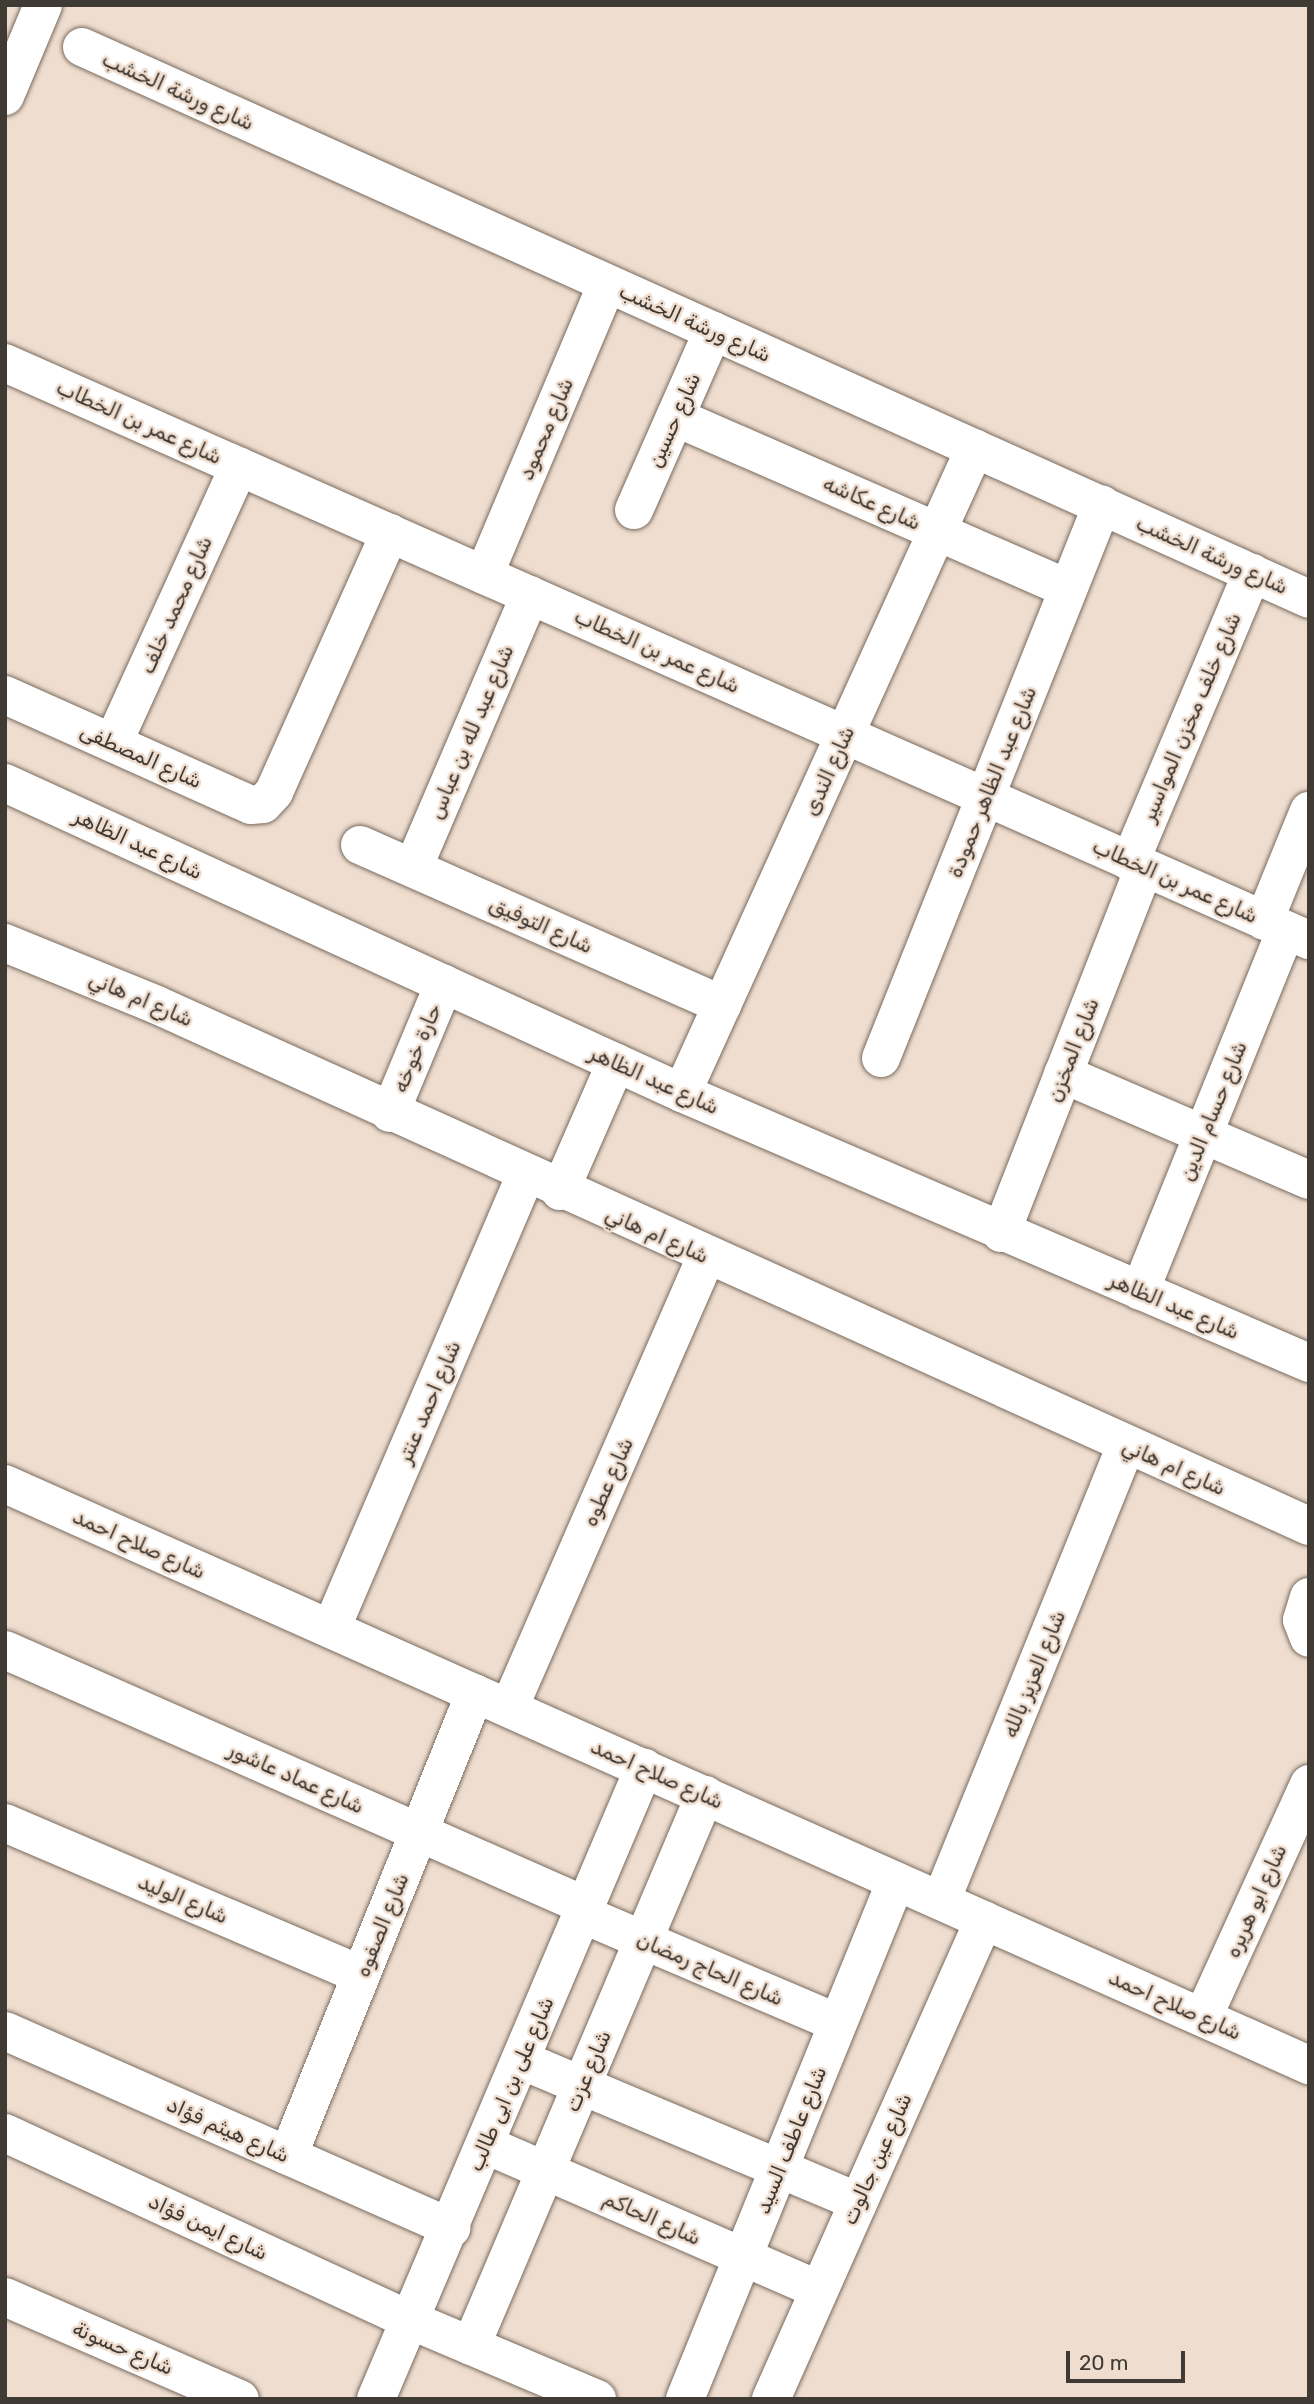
<!DOCTYPE html>
<meta charset="utf-8">
<style>
body{margin:0}
#map{position:relative;width:1314px;height:2404px;overflow:hidden;background:#efded0;font-family:Rubik,"Noto Sans Arabic",sans-serif}
div>[style]{position:absolute}
.roads{filter:drop-shadow(0 0 2px #796b5e) drop-shadow(0 0 2px #796b5e)}
.street>*{height:38px;margin:-19px;padding:0 19px;transform-origin:19px;border-radius:19px;background:#fff}
span{translate:-50% -50%;white-space:nowrap;text-align:center;line-height:1.15;-webkit-text-stroke:5px #efded0;paint-order:stroke}
.street-label{font-size:21px;color:#403a34}
.frame{position:absolute;inset:0;border:7px solid #403a34;pointer-events:none}
.scale{position:absolute;left:1066px;top:2351px;width:119px;height:32px;box-sizing:border-box;border:4px solid #403a34;border-top:0;padding-left:9px;font-size:21px;line-height:24px;white-space:nowrap;color:#403a34;-webkit-text-stroke:5px #efded0;paint-order:stroke}
</style>
<div id="map">
<div class="roads">
<div class="street">
<i style="left:82px;top:47px;width:1345px;rotate:24.22deg"></i>
<i style="left:5px;top:96px;width:99px;rotate:-67.3deg"></i>
<i style="left:5px;top:363px;width:1426px;rotate:23.87deg"></i>
<i style="left:675px;top:417px;width:429px;rotate:23.6deg"></i>
<i style="left:634px;top:510px;width:196px;rotate:-66.2deg"></i>
<i style="left:484px;top:575px;width:316px;rotate:-67.1deg"></i>
<i style="left:5px;top:695px;width:269px;rotate:24.1deg"></i>
<i style="left:251px;top:805px;width:12px;rotate:-5deg"></i>
<i style="left:263px;top:804px;width:16px;rotate:-47deg"></i>
<i style="left:274px;top:792px;width:284px;rotate:-65.9deg"></i>
<i style="left:113px;top:743px;width:304px;rotate:-65.5deg"></i>
<i style="left:5px;top:783px;width:745px;rotate:24.6deg"></i>
<i style="left:682px;top:1093px;width:683px;rotate:23.3deg"></i>
<i style="left:360px;top:845px;width:396px;rotate:23.8deg"></i>
<i style="left:1130px;top:862px;width:314px;rotate:-67.1deg"></i>
<i style="left:413px;top:868px;width:297px;rotate:-66.8deg"></i>
<i style="left:1264px;top:921px;width:119px;rotate:-67.8deg"></i>
<i style="left:5px;top:943px;width:164px;rotate:22.2deg"></i>
<i style="left:157px;top:1005px;width:1264px;rotate:24.34deg"></i>
<i style="left:881px;top:1058px;width:596px;rotate:-68.22deg"></i>
<i style="left:1063px;top:1074px;width:268px;rotate:23.3deg"></i>
<i style="left:682px;top:1093px;width:708px;rotate:-65.57deg"></i>
<i style="left:390px;top:1113px;width:140px;rotate:-67.3deg"></i>
<i style="left:560px;top:1191px;width:140px;rotate:-66.4deg"></i>
<i style="left:1001px;top:1233px;width:392px;rotate:-68.6deg"></i>
<i style="left:1140px;top:1291px;width:389px;rotate:-68deg"></i>
<i style="left:5px;top:1484px;width:1428px;rotate:24.02deg"></i>
<i style="left:1309px;top:1597px;width:24px;rotate:107deg"></i>
<i style="left:1302px;top:1620px;width:19px;rotate:69deg"></i>
<i style="left:331px;top:1629px;width:494px;rotate:-66.8deg"></i>
<i style="left:5px;top:1650px;width:635px;rotate:23.78deg"></i>
<i style="left:509px;top:1708px;width:492px;rotate:-66.4deg"></i>
<i style="left:5px;top:1823px;width:387px;rotate:23.1deg"></i>
<i style="left:941px;top:1901px;width:491px;rotate:-67.9deg"></i>
<i style="left:582px;top:1914px;width:278px;rotate:23.1deg"></i>
<i style="left:1203px;top:2017px;width:256px;rotate:-65.5deg"></i>
<i style="left:5px;top:2031px;width:488px;rotate:23.8deg"></i>
<i style="left:521px;top:2060px;width:366px;rotate:22.8deg"></i>
<i style="left:5px;top:2133px;width:448px;rotate:24.8deg"></i>
<i style="left:412px;top:2321px;width:201px;rotate:22.9deg"></i>
<i style="left:486px;top:2145px;width:363px;rotate:23.5deg"></i>
<i style="left:288px;top:2156px;width:499px;rotate:-68deg"></i>
<i style="left:5px;top:2297px;width:256px;rotate:23.5deg"></i>
<i style="left:471px;top:2346px;width:599px;rotate:-66.99deg"></i>
<i style="left:376px;top:2399px;width:686px;rotate:-66.99deg"></i>
<i style="left:685px;top:2399px;width:559px;rotate:-67.84deg"></i>
<i style="left:771px;top:2399px;width:524px;rotate:-66.03deg"></i>
</div>
</div>
<div class="street-label">
<span style="left:178px;top:91px;rotate:24deg">شارع ورشة الخشب</span>
<span style="left:695px;top:323px;rotate:24deg">شارع ورشة الخشب</span>
<span style="left:674px;top:420px;rotate:-66deg">شارع حسين</span>
<span style="left:139px;top:422px;rotate:24deg">شارع عمر بن الخطاب</span>
<span style="left:546px;top:429px;rotate:-67deg">شارع محمود</span>
<span style="left:872px;top:503px;rotate:24deg">شارع عكاشه</span>
<span style="left:1212px;top:555px;rotate:24deg">شارع ورشة الخشب</span>
<span style="left:176px;top:605px;rotate:-66deg">شارع محمد خلف</span>
<span style="left:657px;top:651px;rotate:24deg">شارع عمر بن الخطاب</span>
<span style="left:1191px;top:717px;rotate:-67deg">شارع خلف مخزن المواسير</span>
<span style="left:471px;top:732px;rotate:-67deg">شارع عبد لله بن عباس</span>
<span style="left:141px;top:756px;rotate:24deg">شارع المصطفى</span>
<span style="left:829px;top:771px;rotate:-66deg">شارع الندى</span>
<span style="left:992px;top:782px;rotate:-68deg">شارع عبد الظاهر حمودة</span>
<span style="left:138px;top:844px;rotate:25deg">شارع عبد الظاهر</span>
<span style="left:1175px;top:881px;rotate:24deg">شارع عمر بن الخطاب</span>
<span style="left:541px;top:925px;rotate:24deg">شارع التوفيق</span>
<span style="left:141px;top:999px;rotate:23deg">شارع ام هاني</span>
<span style="left:417px;top:1048px;rotate:-67deg">حارة خوخه</span>
<span style="left:1073px;top:1050px;rotate:-69deg">شارع المخزن</span>
<span style="left:654px;top:1080px;rotate:24deg">شارع عبد الظاهر</span>
<span style="left:1213px;top:1111px;rotate:-68deg">شارع حسام الدين</span>
<span style="left:657px;top:1235px;rotate:24deg">شارع ام هاني</span>
<span style="left:1174px;top:1306px;rotate:23deg">شارع عبد الظاهر</span>
<span style="left:429px;top:1402px;rotate:-67deg">شارع احمد عنتر</span>
<span style="left:1174px;top:1467px;rotate:24deg">شارع ام هاني</span>
<span style="left:608px;top:1482px;rotate:-66deg">شارع عطوه</span>
<span style="left:139px;top:1544px;rotate:24deg">شارع صلاح احمد</span>
<span style="left:1034px;top:1674px;rotate:-68deg">شارع العزيز بالله</span>
<span style="left:657px;top:1774px;rotate:24deg">شارع صلاح احمد</span>
<span style="left:296px;top:1778px;rotate:24deg">شارع عماد عاشور</span>
<span style="left:183px;top:1899px;rotate:23deg">شارع الوليد</span>
<span style="left:1256px;top:1901px;rotate:-66deg">شارع ابو هريره</span>
<span style="left:382px;top:1925px;rotate:-68deg">شارع الصفوه</span>
<span style="left:710px;top:1969px;rotate:23deg">شارع الحاج رمضان</span>
<span style="left:1175px;top:2005px;rotate:24deg">شارع صلاح احمد</span>
<span style="left:588px;top:2071px;rotate:-67deg">شارع عزت</span>
<span style="left:511px;top:2084px;rotate:-67deg">شارع على بن ابى طالب</span>
<span style="left:228px;top:2130px;rotate:24deg">شارع هيثم فؤاد</span>
<span style="left:791px;top:2140px;rotate:-68deg">شارع عاطف السيد</span>
<span style="left:877px;top:2159px;rotate:-66deg">شارع عين جالوت</span>
<span style="left:652px;top:2218px;rotate:24deg">شارع الحاكم</span>
<span style="left:208px;top:2227px;rotate:25deg">شارع ايمن فؤاد</span>
<span style="left:123px;top:2348px;rotate:23deg">شارع حسونة</span>
</div>
<div class="frame"></div>
<div class="scale">20 m</div>
</div>
